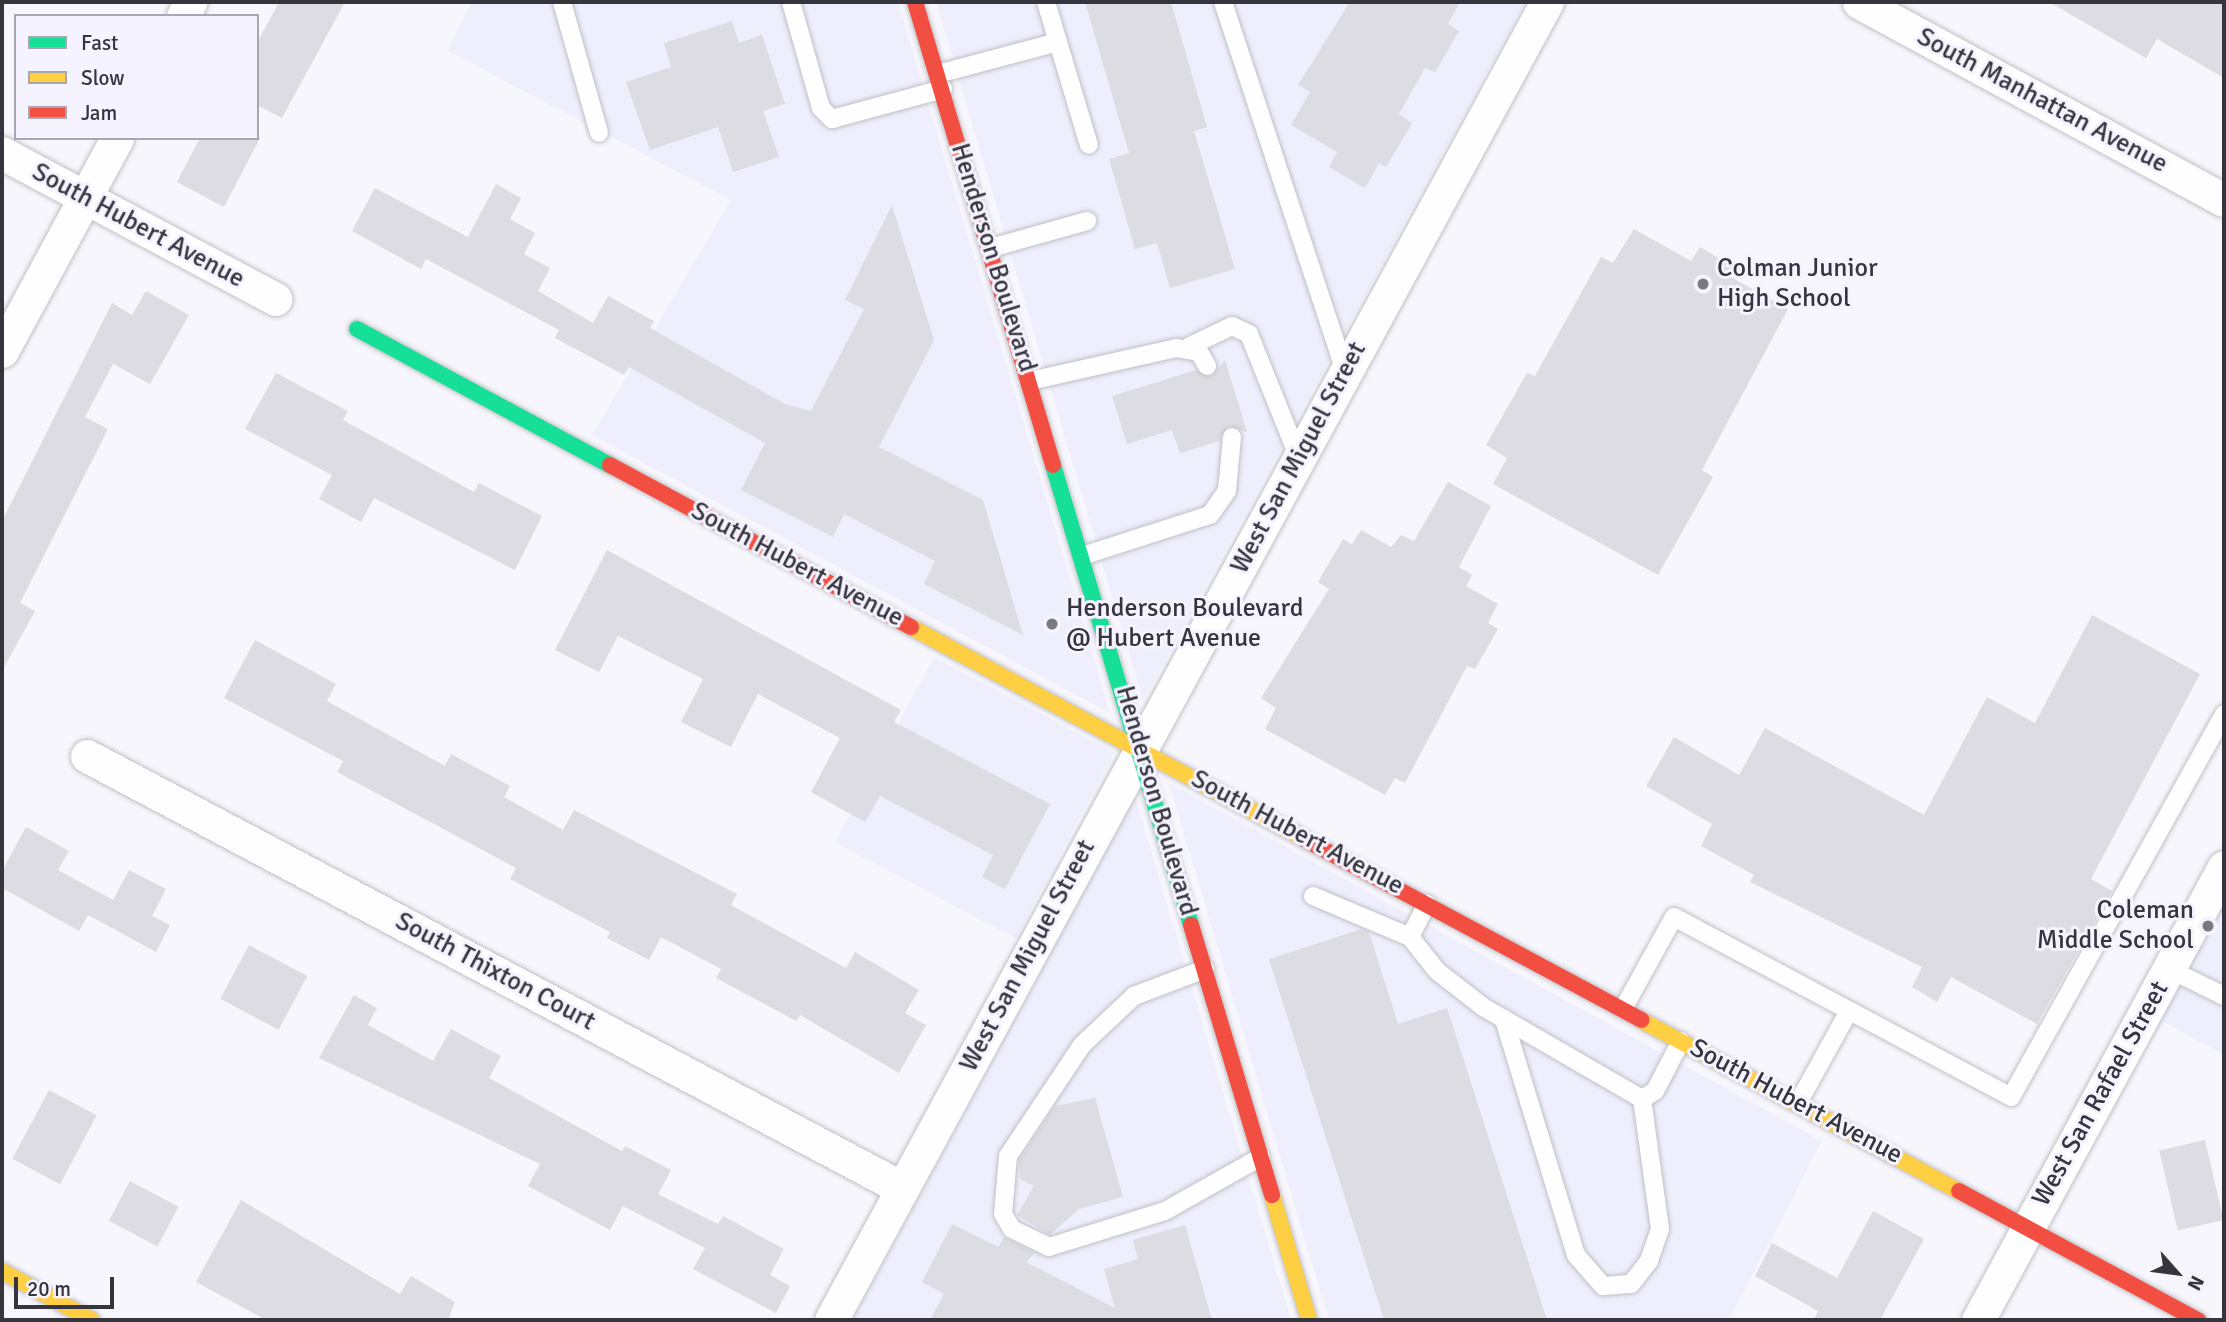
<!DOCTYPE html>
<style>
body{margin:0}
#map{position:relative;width:2226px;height:1322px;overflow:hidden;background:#f6f6fc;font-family:Signika,sans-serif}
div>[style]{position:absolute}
.built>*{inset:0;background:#efeefd;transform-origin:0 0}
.building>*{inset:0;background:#dcdce2;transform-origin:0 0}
.roads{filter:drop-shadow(0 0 2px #c0c0c6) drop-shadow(0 0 2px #c0c0c6)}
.lane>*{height:18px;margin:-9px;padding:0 9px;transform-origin:9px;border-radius:9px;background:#fefeff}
.street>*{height:33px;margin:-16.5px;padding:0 16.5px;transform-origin:16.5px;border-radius:16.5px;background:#fefeff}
.fast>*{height:16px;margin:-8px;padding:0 8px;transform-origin:8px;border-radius:8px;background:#16e098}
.slow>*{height:16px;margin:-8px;padding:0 8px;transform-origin:8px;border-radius:8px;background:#ffcf43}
.jam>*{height:16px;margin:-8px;padding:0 8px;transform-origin:8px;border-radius:8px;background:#f24e42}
.dots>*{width:19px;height:19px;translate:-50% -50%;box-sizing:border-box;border:4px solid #f4f3ff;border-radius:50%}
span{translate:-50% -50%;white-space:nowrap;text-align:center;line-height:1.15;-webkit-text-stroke:6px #f4f3ff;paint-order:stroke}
.street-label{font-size:26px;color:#36353d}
.poi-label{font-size:26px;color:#36353d}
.left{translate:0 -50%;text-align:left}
.right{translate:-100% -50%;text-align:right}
.frame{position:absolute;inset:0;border:4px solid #36353d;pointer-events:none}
.legend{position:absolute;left:14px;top:14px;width:245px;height:126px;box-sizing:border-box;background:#f4f3ff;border:2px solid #a8a7b1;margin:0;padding:9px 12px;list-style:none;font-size:21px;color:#36353d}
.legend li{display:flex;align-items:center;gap:14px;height:35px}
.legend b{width:35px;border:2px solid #a8a7b1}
.north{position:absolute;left:2142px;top:1238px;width:70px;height:70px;-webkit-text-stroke:5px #f4f3ff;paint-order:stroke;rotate:118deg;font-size:19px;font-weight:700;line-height:28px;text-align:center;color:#36353d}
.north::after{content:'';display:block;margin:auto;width:24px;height:32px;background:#36353d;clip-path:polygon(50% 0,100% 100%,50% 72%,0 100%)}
.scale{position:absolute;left:14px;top:1277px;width:100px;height:32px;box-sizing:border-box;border:4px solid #36353d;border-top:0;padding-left:9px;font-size:21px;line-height:24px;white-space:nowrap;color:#36353d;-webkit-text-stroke:5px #f4f3ff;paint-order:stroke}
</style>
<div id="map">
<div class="built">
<i style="clip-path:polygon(472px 2px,898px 2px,1110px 713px,592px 435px,731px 200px,448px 51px)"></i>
<i style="clip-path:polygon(936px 2px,1525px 2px,1143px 700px)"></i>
<i style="left:934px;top:657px;width:204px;height:210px;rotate:28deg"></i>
<i style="clip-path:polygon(1169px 783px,1822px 1141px,1729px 1320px,1329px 1320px)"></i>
<i style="clip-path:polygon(1135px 797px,1291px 1320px,853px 1320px)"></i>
<i style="clip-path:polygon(2224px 867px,2224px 1055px,2146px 1012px)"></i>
</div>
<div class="building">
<i style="clip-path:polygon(279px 2px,345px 2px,282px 118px,257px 105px,257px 43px)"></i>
<i style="clip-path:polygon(1085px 2px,1171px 2px,1207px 127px,1194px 131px,1235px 269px,1170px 288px,1157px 243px,1135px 249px,1109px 159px,1129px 153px)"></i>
<i style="clip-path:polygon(1350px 2px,1460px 2px,1448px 24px,1459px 31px,1435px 72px,1425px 68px,1399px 114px,1412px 123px,1386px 167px,1379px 163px,1365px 188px,1329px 167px,1337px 152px,1291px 125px,1310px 92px,1298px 85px)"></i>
<i style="clip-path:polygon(2049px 2px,2224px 2px,2224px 78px,2157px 39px,2146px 58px)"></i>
<i style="clip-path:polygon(732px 21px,739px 43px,762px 35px,785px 104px,763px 111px,779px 157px,733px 172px,718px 127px,650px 150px,626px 82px,671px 67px,664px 43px)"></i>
<i style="clip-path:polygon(200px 138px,260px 138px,224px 207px,177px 182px)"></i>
<i style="clip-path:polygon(496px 184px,521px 198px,510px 219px,535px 233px,524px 254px,550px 268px,538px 291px,593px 323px,608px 296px,654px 321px,650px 328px,785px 404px,811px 411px,864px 309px,845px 300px,892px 205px,934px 340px,879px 447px,983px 500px,1023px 635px,924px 584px,935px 561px,844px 514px,833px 537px,741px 490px,765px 443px,629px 367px,624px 375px,555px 338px,559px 330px,426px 259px,421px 269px,352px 231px,375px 188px,468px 237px)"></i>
<i style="clip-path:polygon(1634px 229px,1691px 261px,1700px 247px,1735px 268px,1731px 277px,1788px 309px,1702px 470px,1713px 477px,1658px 575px,1493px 484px,1507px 458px,1486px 445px,1527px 373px,1535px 376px,1601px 257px,1613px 263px)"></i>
<i style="clip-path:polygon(146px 291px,189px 315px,150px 384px,113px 364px,85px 417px,108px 429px,20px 603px,35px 611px,2px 671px,2px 521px,112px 303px,132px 315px)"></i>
<i style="clip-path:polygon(1225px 360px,1247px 432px,1228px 426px,1220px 441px,1180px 453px,1172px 430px,1127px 444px,1112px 396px,1196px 370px,1212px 376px)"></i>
<i style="clip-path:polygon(276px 373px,348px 411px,343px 420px,474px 492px,479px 483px,542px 516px,515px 570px,374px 498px,361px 522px,319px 499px,332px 475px,245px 429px)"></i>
<i style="clip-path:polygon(1448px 482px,1491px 506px,1459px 567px,1472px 575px,1466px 586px,1498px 604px,1488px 623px,1498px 629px,1475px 669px,1467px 666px,1405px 783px,1395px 778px,1385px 795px,1265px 729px,1276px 708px,1261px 698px,1329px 589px,1318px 582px,1343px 539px,1352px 544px,1361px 530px,1391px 547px,1401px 535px,1414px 541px)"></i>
<i style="clip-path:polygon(607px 550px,901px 710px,894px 722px,1050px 804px,1005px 889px,982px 877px,993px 855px,880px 796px,865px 822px,811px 792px,840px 738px,758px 694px,731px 747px,681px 722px,703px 679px,618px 636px,599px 672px,555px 650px)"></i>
<i style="clip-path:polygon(2092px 615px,2200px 674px,2091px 879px,2112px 891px,2037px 1024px,1951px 977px,1937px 1002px,1912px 987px,1922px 967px,1750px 882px,1754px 875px,1701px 846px,1712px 824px,1646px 786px,1674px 737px,1739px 775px,1765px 728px,1924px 815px,1987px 697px,2035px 723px)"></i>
<i style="clip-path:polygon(255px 640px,336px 684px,327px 701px,445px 766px,451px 754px,510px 786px,504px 797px,563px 830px,574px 810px,737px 894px,731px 905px,846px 968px,855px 952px,919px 990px,905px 1013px,926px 1025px,899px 1073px,800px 1015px,796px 1021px,716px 978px,721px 969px,661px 937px,649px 960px,607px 938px,610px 932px,510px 879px,516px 868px,337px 772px,343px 761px,224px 698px)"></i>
<i style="clip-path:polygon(26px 827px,69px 851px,58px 870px,113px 900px,129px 870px,166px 889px,152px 916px,170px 925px,156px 952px,88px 915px,79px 931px,2px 888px,2px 871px)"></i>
<i style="clip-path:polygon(1362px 929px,1369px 932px,1398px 1024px,1447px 1008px,1547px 1320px,1384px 1320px,1269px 959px)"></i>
<i style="left:249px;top:945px;width:66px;height:61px;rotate:28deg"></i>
<i style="clip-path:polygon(354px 995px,377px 1008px,368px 1025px,433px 1061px,451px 1029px,501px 1056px,489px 1078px,622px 1151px,625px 1146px,671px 1170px,658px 1194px,718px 1224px,723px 1216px,784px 1249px,770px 1275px,790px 1286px,776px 1313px,693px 1269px,705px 1248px,623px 1206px,610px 1230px,528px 1186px,540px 1164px,319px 1058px)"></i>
<i style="left:49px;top:1090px;width:54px;height:78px;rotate:28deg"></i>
<i style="clip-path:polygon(1095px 1098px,1123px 1197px,1079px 1209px,1050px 1235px,1017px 1215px,1034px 1186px,1020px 1179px,1019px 1160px,1055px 1106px)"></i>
<i style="left:2205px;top:1140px;width:82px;height:47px;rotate:77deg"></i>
<i style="left:130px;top:1181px;width:55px;height:45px;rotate:28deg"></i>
<i style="clip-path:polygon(241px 1200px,400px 1294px,411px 1276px,455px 1302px,448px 1320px,266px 1320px,196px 1282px)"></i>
<i style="clip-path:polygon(1873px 1211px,1924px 1239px,1880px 1320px,1814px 1320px,1818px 1311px,1755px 1276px,1772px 1243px,1837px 1278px)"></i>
<i style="clip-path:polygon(952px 1224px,998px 1247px,1004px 1237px,1035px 1253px,1026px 1262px,1115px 1308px,1104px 1269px,1138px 1259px,1133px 1240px,1185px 1225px,1212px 1320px,930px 1320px,944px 1294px,922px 1282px)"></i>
</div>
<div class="roads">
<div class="lane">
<i style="left:562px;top:2px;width:136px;rotate:74.2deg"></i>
<i style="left:791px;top:2px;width:110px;rotate:74.2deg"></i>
<i style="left:821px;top:108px;width:16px;rotate:45deg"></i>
<i style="left:832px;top:119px;width:115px;rotate:-15.1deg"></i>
<i style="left:1046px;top:2px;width:149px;rotate:73.3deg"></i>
<i style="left:1223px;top:2px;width:389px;rotate:71.7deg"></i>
<i style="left:938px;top:74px;width:124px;rotate:-14.9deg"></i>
<i style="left:991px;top:248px;width:100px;rotate:-15.7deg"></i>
<i style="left:1188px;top:347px;width:49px;rotate:-25.5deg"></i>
<i style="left:1232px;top:326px;width:19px;rotate:25deg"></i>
<i style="left:1249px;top:334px;width:131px;rotate:68.1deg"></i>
<i style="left:1030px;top:381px;width:150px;rotate:-12.7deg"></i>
<i style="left:1176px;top:348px;width:23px;rotate:10deg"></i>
<i style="left:1199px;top:352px;width:16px;rotate:60deg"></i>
<i style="left:1082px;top:556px;width:134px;rotate:-17.8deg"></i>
<i style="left:1210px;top:515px;width:29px;rotate:-55deg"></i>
<i style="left:1227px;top:491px;width:54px;rotate:-84.7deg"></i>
<i style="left:1313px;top:896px;width:105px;rotate:22.9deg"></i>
<i style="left:1410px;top:937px;width:37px;rotate:-63deg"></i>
<i style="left:1410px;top:937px;width:43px;rotate:51.5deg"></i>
<i style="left:1437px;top:971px;width:58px;rotate:38deg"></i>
<i style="left:1483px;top:1007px;width:24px;rotate:30deg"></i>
<i style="left:1504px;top:1019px;width:160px;rotate:30.1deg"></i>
<i style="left:1642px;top:1099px;width:131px;rotate:82.1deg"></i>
<i style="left:1660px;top:1229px;width:34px;rotate:109deg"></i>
<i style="left:1649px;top:1261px;width:29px;rotate:128deg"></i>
<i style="left:1631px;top:1284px;width:28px;rotate:176deg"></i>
<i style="left:1603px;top:1286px;width:41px;rotate:-131.1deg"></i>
<i style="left:1576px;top:1255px;width:247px;rotate:-107deg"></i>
<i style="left:1205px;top:969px;width:76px;rotate:159.2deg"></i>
<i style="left:1134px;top:996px;width:71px;rotate:136.7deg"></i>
<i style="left:1082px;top:1045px;width:133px;rotate:123.7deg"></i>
<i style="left:1008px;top:1156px;width:58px;rotate:94.9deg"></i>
<i style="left:1003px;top:1214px;width:17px;rotate:59deg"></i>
<i style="left:1012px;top:1229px;width:41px;rotate:25.9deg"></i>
<i style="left:1049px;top:1247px;width:121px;rotate:-17.2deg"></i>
<i style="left:1165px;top:1211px;width:110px;rotate:-29.4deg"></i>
<i style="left:2169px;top:969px;width:61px;rotate:26.1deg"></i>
<i style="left:1623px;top:1009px;width:105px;rotate:-61deg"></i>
<i style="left:1674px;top:917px;width:382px;rotate:28.1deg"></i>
<i style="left:2011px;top:1097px;width:438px;rotate:-60.9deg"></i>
<i style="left:1642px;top:1099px;width:15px;rotate:-32deg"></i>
<i style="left:1655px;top:1091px;width:56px;rotate:-62.5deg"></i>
<i style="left:1798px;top:1103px;width:105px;rotate:-61deg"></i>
</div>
<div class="street">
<i style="left:1859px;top:2px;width:415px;rotate:28.5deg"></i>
<i style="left:183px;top:16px;width:16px;rotate:-63deg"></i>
<i style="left:2px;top:153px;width:310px;rotate:28.1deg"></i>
<i style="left:2px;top:351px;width:242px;rotate:-61.6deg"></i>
<i style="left:87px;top:756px;width:922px;rotate:27.93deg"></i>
<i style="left:831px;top:1320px;width:1500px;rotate:-61.49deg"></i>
<i style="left:1978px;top:1320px;width:515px;rotate:-61.5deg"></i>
</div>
<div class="fast">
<i style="left:357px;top:329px;width:287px;rotate:28.3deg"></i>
<i style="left:1053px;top:465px;width:480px;rotate:73.3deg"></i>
</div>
<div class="slow">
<i style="left:911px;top:627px;width:447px;rotate:28.3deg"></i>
<i style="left:1641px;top:1020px;width:361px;rotate:28.3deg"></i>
<i style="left:1272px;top:1195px;width:130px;rotate:73.5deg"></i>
<i style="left:2px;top:1271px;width:102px;rotate:28.6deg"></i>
</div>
<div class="jam">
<i style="left:915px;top:2px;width:483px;rotate:73.4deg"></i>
<i style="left:610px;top:465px;width:342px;rotate:28.3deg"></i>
<i style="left:1304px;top:839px;width:383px;rotate:28.2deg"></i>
<i style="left:1191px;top:925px;width:282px;rotate:73.3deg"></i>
<i style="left:1959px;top:1191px;width:272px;rotate:28.4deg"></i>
</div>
</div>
<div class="dots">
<i style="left:1703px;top:284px;background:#797980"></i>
<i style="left:1052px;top:624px;background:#797980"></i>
<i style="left:2208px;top:926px;background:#797980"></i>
</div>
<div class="street-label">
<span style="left:2042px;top:101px;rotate:28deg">South Manhattan Avenue</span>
<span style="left:138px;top:226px;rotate:28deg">South Hubert Avenue</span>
<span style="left:993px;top:258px;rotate:73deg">Henderson Boulevard</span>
<span style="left:1299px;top:458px;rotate:-62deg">West San Miguel Street</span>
<span style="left:797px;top:565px;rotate:28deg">South Hubert Avenue</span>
<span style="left:1156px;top:801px;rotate:74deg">Henderson Boulevard</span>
<span style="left:1297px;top:833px;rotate:28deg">South Hubert Avenue</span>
<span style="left:1028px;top:956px;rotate:-62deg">West San Miguel Street</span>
<span style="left:495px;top:972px;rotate:28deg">South Thixton Court</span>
<span style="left:2101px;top:1094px;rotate:-61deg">West San Rafael Street</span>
<span style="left:1796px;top:1102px;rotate:28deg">South Hubert Avenue</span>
</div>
<div class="poi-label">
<span class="left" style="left:1717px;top:284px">Colman Junior<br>High School</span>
<span class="left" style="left:1066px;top:624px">Henderson Boulevard<br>@ Hubert Avenue</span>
<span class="right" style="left:2194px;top:926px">Coleman<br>Middle School</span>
</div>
<div class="frame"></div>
<ul class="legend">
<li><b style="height:9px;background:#16e098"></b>Fast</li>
<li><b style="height:9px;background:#ffcf43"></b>Slow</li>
<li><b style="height:9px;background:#f24e42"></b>Jam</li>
</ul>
<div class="north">N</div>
<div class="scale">20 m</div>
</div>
